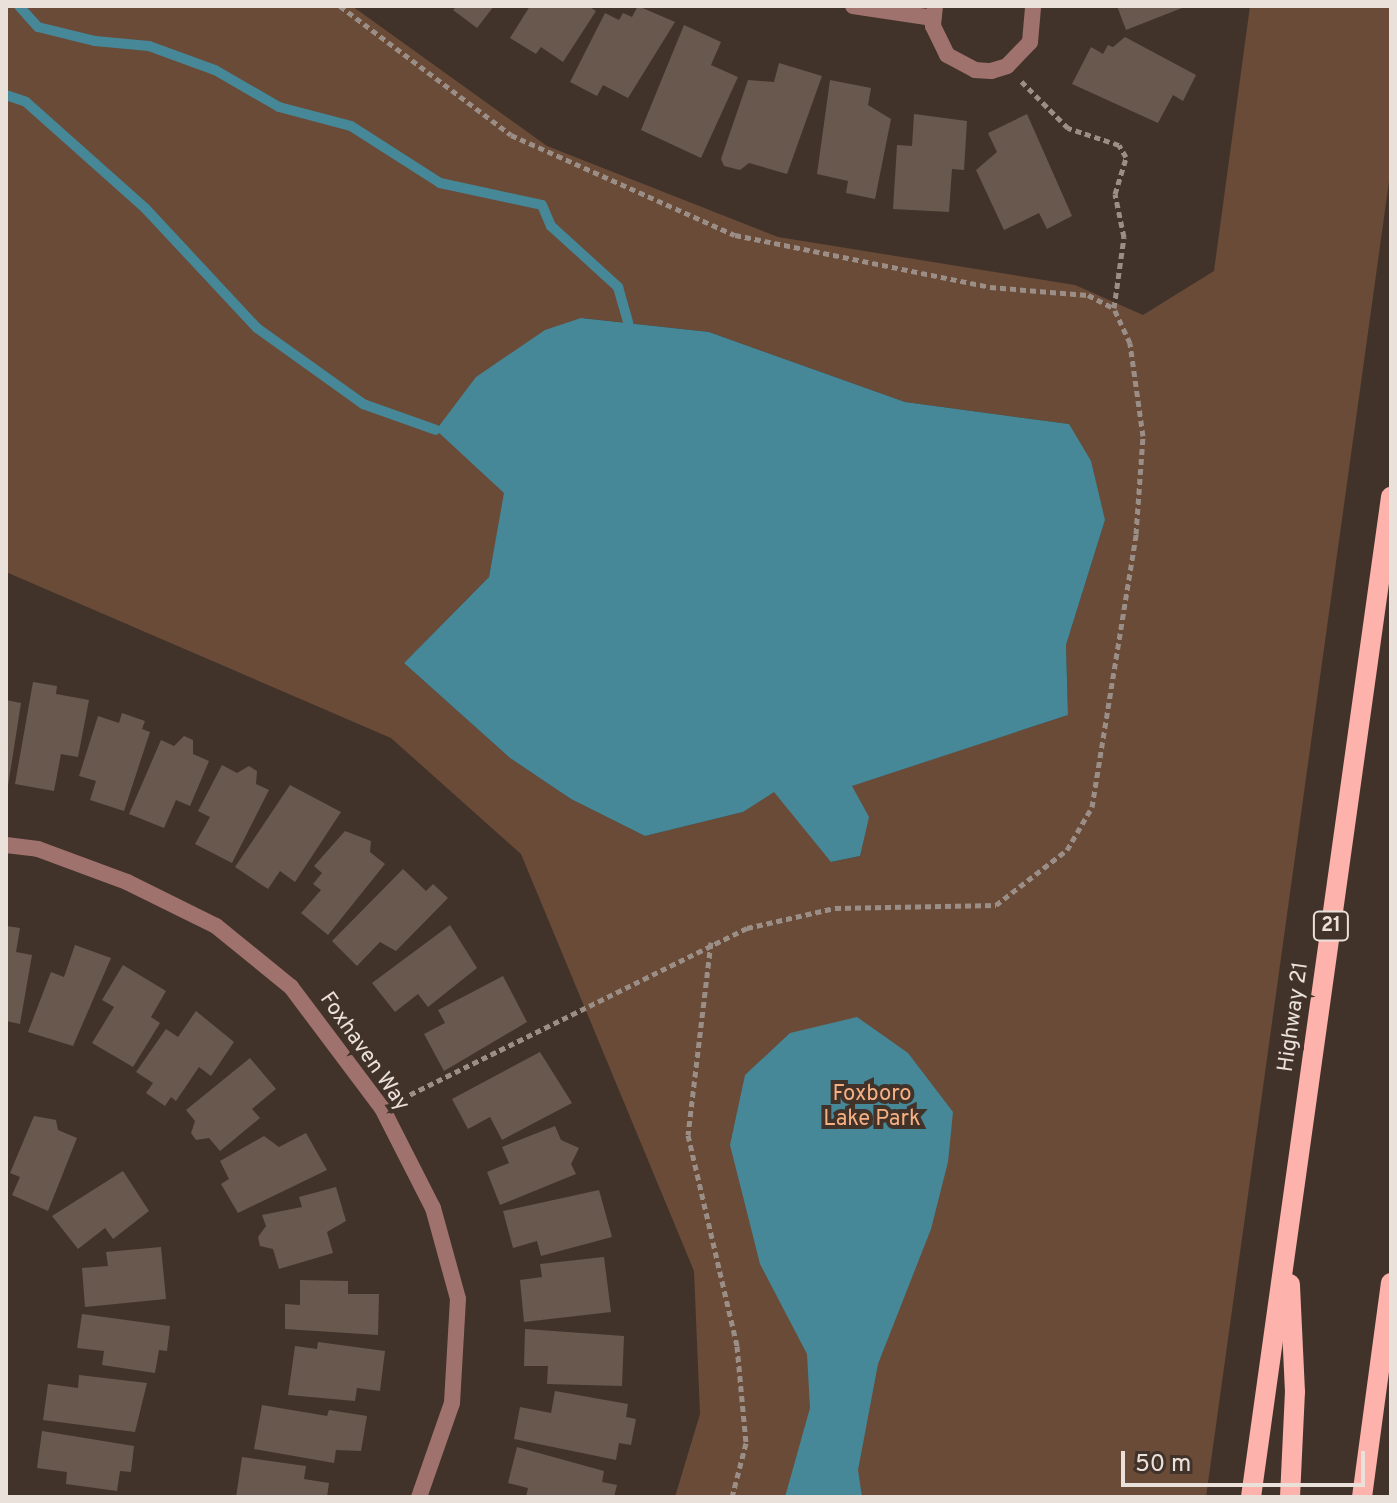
<!DOCTYPE html>
<style>
body{margin:0}
#map{position:relative;width:1397px;height:1503px;overflow:hidden;background:#42332a;font-family:Overpass,sans-serif}
div>[style]{position:absolute}
.green>*{inset:0;background:#694b38}
.water>*{inset:0;background:#468898}
.stream>*{height:10px;margin:-5px;padding:0 5px;transform-origin:5px;border-radius:5px;background:#468898}
.building>*{inset:0;background:#68584e}
.path>*{height:5px;margin-top:-2.5px;transform-origin:0;background:repeating-linear-gradient(90deg,#9a8e87 0 6px,transparent 0 10px)}
.street>*{height:16px;margin:-8px;padding:0 8px;transform-origin:8px;border-radius:8px;background:#a0726e}
.primary>*{height:20px;margin:-10px;padding:0 10px;transform-origin:10px;border-radius:10px;background:#fdb2ac}
span{translate:-50% -50%;white-space:nowrap;text-align:center;line-height:1.15;-webkit-text-stroke:8px #42332a;paint-order:stroke}
.shield-label span{padding:2px 6px;background:#42332a;border:2px solid;border-radius:6px;-webkit-text-stroke-width:0}
.shield-label{font-size:20px;color:#ebe1db;font-weight:700}
.street-label{font-size:22px;color:#ebe1db}
.park-label{font-size:22px;color:#f5b083}
.frame{position:absolute;inset:0;border:8px solid #ebe1db;pointer-events:none}
.scale{position:absolute;left:1121px;top:1451px;width:244px;height:36px;box-sizing:border-box;border:4px solid #ebe1db;border-top:0;padding-left:10px;font-size:24px;line-height:28px;white-space:nowrap;color:#ebe1db;-webkit-text-stroke:6px #42332a;paint-order:stroke}
</style>
<div id="map">
<div class="green">
<i style="clip-path:polygon(evenodd,6px 6px,352px 6px,547px 146px,778px 237px,1075px 285px,1143px 315px,1214px 271px,1250px 6px,1391px 6px,1391px 167px,1206px 1497px,675px 1497px,700px 1414px,694px 1271px,521px 854px,391px 738px,6px 572px,6px 6px,582px 318px,709px 332px,905px 402px,1069px 424px,1105px 520px,1066px 645px,1068px 715px,851px 786px,860px 856px,832px 862px,774px 791px,743px 812px,645px 836px,571px 799px,510px 758px,404px 663px,489px 577px,505px 492px,437px 430px,545px 331px,582px 318px)"></i>
</div>
<div class="water">
<i style="clip-path:polygon(581px 318px,709px 332px,905px 402px,1069px 424px,1091px 461px,1105px 520px,1066px 645px,1068px 715px,852px 786px,869px 817px,860px 856px,831px 862px,774px 792px,743px 812px,645px 836px,571px 799px,510px 758px,404px 663px,489px 577px,504px 493px,436px 430px,476px 377px,545px 330px)"></i>
<i style="clip-path:polygon(857px 1017px,908px 1053px,953px 1112px,948px 1162px,931px 1229px,878px 1364px,858px 1470px,862px 1497px,785px 1497px,810px 1408px,807px 1354px,760px 1264px,730px 1145px,745px 1075px,790px 1033px)"></i>
</div>
<div class="stream">
<i style="left:19px;top:6px;width:28px;rotate:48deg"></i>
<i style="left:38px;top:27px;width:59px;rotate:13.8deg"></i>
<i style="left:95px;top:41px;width:54px;rotate:5.3deg"></i>
<i style="left:149px;top:46px;width:70px;rotate:20deg"></i>
<i style="left:215px;top:70px;width:74px;rotate:30deg"></i>
<i style="left:279px;top:107px;width:74px;rotate:14.8deg"></i>
<i style="left:351px;top:126px;width:106px;rotate:32.6deg"></i>
<i style="left:440px;top:183px;width:104px;rotate:12.2deg"></i>
<i style="left:542px;top:205px;width:23px;rotate:67deg"></i>
<i style="left:551px;top:226px;width:91px;rotate:42.3deg"></i>
<i style="left:618px;top:287px;width:37px;rotate:74deg"></i>
<i style="left:6px;top:95px;width:21px;rotate:19deg"></i>
<i style="left:26px;top:102px;width:159px;rotate:41.7deg"></i>
<i style="left:145px;top:208px;width:164px;rotate:47deg"></i>
<i style="left:257px;top:328px;width:130px;rotate:35.6deg"></i>
<i style="left:363px;top:404px;width:77px;rotate:19.6deg"></i>
</div>
<div class="building">
<i style="clip-path:polygon(457px 6px,494px 6px,477px 28px,453px 10px)"></i>
<i style="clip-path:polygon(530px 6px,588px 6px,596px 11px,563px 62px,541px 47px,536px 54px,510px 38px)"></i>
<i style="clip-path:polygon(638px 6px,675px 22px,628px 98px,603px 85px,597px 96px,570px 82px,605px 13px,619px 20px,623px 13px,632px 17px)"></i>
<i style="clip-path:polygon(1117px 6px,1187px 6px,1126px 30px)"></i>
<i style="clip-path:polygon(684px 25px,721px 42px,711px 65px,738px 77px,701px 158px,641px 130px)"></i>
<i style="clip-path:polygon(1125px 37px,1196px 75px,1183px 101px,1173px 95px,1158px 123px,1072px 84px,1091px 47px,1103px 54px,1108px 45px,1113px 47px)"></i>
<i style="clip-path:polygon(779px 63px,822px 76px,787px 174px,749px 163px,740px 170px,724px 166px,721px 159px,748px 80px,774px 82px)"></i>
<i style="clip-path:polygon(830px 80px,871px 88px,868px 105px,891px 119px,875px 199px,846px 193px,848px 181px,817px 174px)"></i>
<i style="clip-path:polygon(914px 114px,967px 121px,964px 170px,952px 169px,949px 212px,893px 209px,897px 145px,912px 146px)"></i>
<i style="clip-path:polygon(1027px 114px,1072px 216px,1047px 229px,1039px 213px,1004px 230px,976px 170px,997px 152px,988px 133px)"></i>
<i style="clip-path:polygon(33px 682px,57px 686px,56px 694px,89px 700px,78px 757px,61px 754px,54px 791px,15px 784px)"></i>
<i style="clip-path:polygon(6px 700px,21px 703px,8px 786px,6px 786px)"></i>
<i style="clip-path:polygon(122px 713px,145px 721px,142px 729px,150px 732px,124px 811px,90px 800px,96px 781px,79px 776px,98px 716px,119px 723px)"></i>
<i style="clip-path:polygon(184px 736px,193px 740px,193px 754px,209px 761px,190px 806px,176px 800px,164px 828px,129px 814px,161px 740px,174px 746px)"></i>
<i style="clip-path:polygon(222px 765px,237px 773px,249px 766px,257px 771px,256px 784px,269px 790px,232px 863px,195px 844px,210px 817px,198px 811px)"></i>
<i style="clip-path:polygon(290px 785px,341px 812px,295px 882px,280px 871px,268px 889px,235px 867px)"></i>
<i style="clip-path:polygon(345px 831px,371px 841px,370px 852px,385px 864px,328px 935px,301px 913px,321px 890px,313px 884px,322px 873px,314px 866px)"></i>
<i style="clip-path:polygon(403px 869px,426px 891px,433px 884px,448px 898px,396px 951px,380px 942px,357px 966px,332px 941px)"></i>
<i style="clip-path:polygon(450px 925px,477px 968px,428px 1007px,418px 994px,395px 1012px,372px 983px)"></i>
<i style="clip-path:polygon(6px 926px,20px 928px,16px 952px,32px 955px,20px 1024px,6px 1021px)"></i>
<i style="clip-path:polygon(75px 945px,111px 958px,73px 1046px,28px 1032px,51px 972px,64px 977px)"></i>
<i style="clip-path:polygon(123px 965px,166px 991px,151px 1017px,160px 1023px,133px 1067px,92px 1043px,114px 1007px,102px 1000px)"></i>
<i style="clip-path:polygon(503px 976px,527px 1022px,444px 1071px,424px 1034px,445px 1023px,438px 1010px)"></i>
<i style="clip-path:polygon(196px 1011px,234px 1042px,211px 1076px,199px 1067px,176px 1101px,171px 1097px,165px 1106px,146px 1093px,153px 1083px,136px 1072px,166px 1029px,178px 1037px)"></i>
<i style="clip-path:polygon(540px 1052px,572px 1103px,502px 1140px,490px 1117px,468px 1129px,452px 1099px)"></i>
<i style="clip-path:polygon(250px 1058px,276px 1089px,252px 1109px,260px 1118px,220px 1151px,209px 1138px,196px 1140px,191px 1133px,195px 1121px,186px 1110px)"></i>
<i style="clip-path:polygon(34px 1116px,56px 1120px,58px 1130px,77px 1138px,48px 1211px,12px 1195px,20px 1177px,10px 1173px)"></i>
<i style="clip-path:polygon(555px 1126px,561px 1140px,579px 1148px,571px 1164px,576px 1174px,500px 1205px,487px 1172px,509px 1163px,502px 1147px)"></i>
<i style="clip-path:polygon(306px 1133px,327px 1170px,238px 1213px,221px 1184px,229px 1179px,220px 1161px,264px 1136px,279px 1147px)"></i>
<i style="clip-path:polygon(123px 1171px,149px 1211px,113px 1239px,105px 1228px,78px 1249px,52px 1216px)"></i>
<i style="clip-path:polygon(336px 1187px,346px 1221px,327px 1232px,333px 1253px,279px 1269px,273px 1249px,260px 1246px,258px 1237px,266px 1226px,262px 1215px,302px 1207px,299px 1197px)"></i>
<i style="clip-path:polygon(599px 1190px,612px 1237px,541px 1256px,537px 1241px,513px 1248px,503px 1211px)"></i>
<i style="clip-path:polygon(161px 1247px,166px 1299px,85px 1307px,82px 1268px,108px 1266px,106px 1252px)"></i>
<i style="clip-path:polygon(604px 1257px,611px 1312px,524px 1322px,520px 1280px,542px 1277px,540px 1264px)"></i>
<i style="clip-path:polygon(300px 1280px,348px 1281px,348px 1294px,379px 1294px,378px 1335px,285px 1329px,285px 1304px,300px 1305px)"></i>
<i style="clip-path:polygon(82px 1314px,170px 1326px,167px 1351px,159px 1350px,155px 1373px,102px 1365px,104px 1351px,77px 1348px)"></i>
<i style="clip-path:polygon(525px 1329px,624px 1336px,622px 1386px,547px 1384px,548px 1366px,524px 1366px)"></i>
<i style="clip-path:polygon(318px 1342px,385px 1351px,380px 1391px,357px 1388px,355px 1401px,288px 1395px,295px 1346px,317px 1349px)"></i>
<i style="clip-path:polygon(79px 1375px,147px 1383px,135px 1432px,43px 1420px,48px 1384px,78px 1388px)"></i>
<i style="clip-path:polygon(555px 1391px,628px 1404px,626px 1417px,636px 1419px,631px 1445px,619px 1443px,616px 1460px,514px 1439px,520px 1407px,551px 1413px)"></i>
<i style="clip-path:polygon(262px 1405px,327px 1416px,329px 1410px,367px 1416px,361px 1451px,336px 1450px,334px 1463px,254px 1449px)"></i>
<i style="clip-path:polygon(42px 1431px,134px 1446px,131px 1472px,120px 1471px,117px 1491px,66px 1484px,67px 1472px,37px 1468px)"></i>
<i style="clip-path:polygon(517px 1447px,604px 1471px,602px 1482px,617px 1485px,614px 1497px,526px 1497px,528px 1488px,508px 1483px)"></i>
<i style="clip-path:polygon(242px 1457px,306px 1466px,304px 1479px,329px 1483px,327px 1497px,236px 1497px)"></i>
</div>
<div class="path">
<i style="left:340px;top:6px;width:214px;rotate:37deg"></i>
<i style="left:511px;top:135px;width:245px;rotate:24.1deg"></i>
<i style="left:735px;top:235px;width:260px;rotate:11.5deg"></i>
<i style="left:990px;top:287px;width:98px;rotate:4.7deg"></i>
<i style="left:1088px;top:295px;width:29px;rotate:27deg"></i>
<i style="left:711px;top:942px;width:194px;rotate:96.8deg"></i>
<i style="left:688px;top:1135px;width:217px;rotate:76.9deg"></i>
<i style="left:737px;top:1346px;width:97px;rotate:84.7deg"></i>
<i style="left:746px;top:1443px;width:56px;rotate:104.5deg"></i>
<i style="left:401px;top:1099px;width:386px;rotate:-26.3deg"></i>
<i style="left:747px;top:928px;width:90px;rotate:-12.8deg"></i>
<i style="left:835px;top:908px;width:161px;rotate:-1.1deg"></i>
<i style="left:996px;top:905px;width:90px;rotate:-37.8deg"></i>
<i style="left:1067px;top:850px;width:50px;rotate:-59.8deg"></i>
<i style="left:1092px;top:807px;width:277px;rotate:-80.8deg"></i>
<i style="left:1136px;top:534px;width:98px;rotate:-85.9deg"></i>
<i style="left:1143px;top:436px;width:94px;rotate:-98deg"></i>
<i style="left:1130px;top:343px;width:38px;rotate:-115deg"></i>
<i style="left:1114px;top:308px;width:72px;rotate:-82deg"></i>
<i style="left:1124px;top:237px;width:44px;rotate:-101.8deg"></i>
<i style="left:1115px;top:194px;width:39px;rotate:-73deg"></i>
<i style="left:1126px;top:157px;width:14px;rotate:-120deg"></i>
<i style="left:1119px;top:145px;width:54px;rotate:-161.6deg"></i>
<i style="left:1068px;top:128px;width:66px;rotate:-135deg"></i>
</div>
<div class="street">
<i style="left:853px;top:6px;width:81px;rotate:8.5deg"></i>
<i style="left:935px;top:6px;width:20px;rotate:96deg"></i>
<i style="left:933px;top:26px;width:32px;rotate:64deg"></i>
<i style="left:947px;top:55px;width:32px;rotate:28deg"></i>
<i style="left:975px;top:70px;width:16px;rotate:4deg"></i>
<i style="left:991px;top:71px;width:17px;rotate:-17deg"></i>
<i style="left:1007px;top:66px;width:33px;rotate:-46deg"></i>
<i style="left:1030px;top:42px;width:36px;rotate:-85deg"></i>
<i style="left:6px;top:845px;width:32px;rotate:7deg"></i>
<i style="left:38px;top:849px;width:95px;rotate:20.3deg"></i>
<i style="left:127px;top:882px;width:99px;rotate:26.3deg"></i>
<i style="left:216px;top:926px;width:97px;rotate:39.1deg"></i>
<i style="left:291px;top:987px;width:151px;rotate:53.1deg"></i>
<i style="left:382px;top:1108px;width:112px;rotate:63deg"></i>
<i style="left:433px;top:1208px;width:94px;rotate:74.6deg"></i>
<i style="left:458px;top:1299px;width:104px;rotate:93.3deg"></i>
<i style="left:452px;top:1403px;width:100px;rotate:109.3deg"></i>
</div>
<div class="primary">
<i style="left:1251px;top:1497px;width:1010px;rotate:-82.03deg"></i>
<i style="left:1290px;top:1497px;width:105px;rotate:-87.3deg"></i>
<i style="left:1295px;top:1392px;width:108px;rotate:-92.7deg"></i>
<i style="left:1362px;top:1497px;width:216px;rotate:-82.3deg"></i>
</div>
<div class="shield-label">
<span style="left:1331px;top:926px">21</span>
</div>
<div class="street-label">
<span style="left:1294px;top:1017px;rotate:-82deg">Highway 21</span>
<span style="left:364px;top:1052px;rotate:55deg">Foxhaven Way</span>
</div>
<div class="park-label">
<span style="left:872px;top:1107px">Foxboro<br>Lake Park</span>
</div>
<div class="frame"></div>
<div class="scale">50 m</div>
</div>
